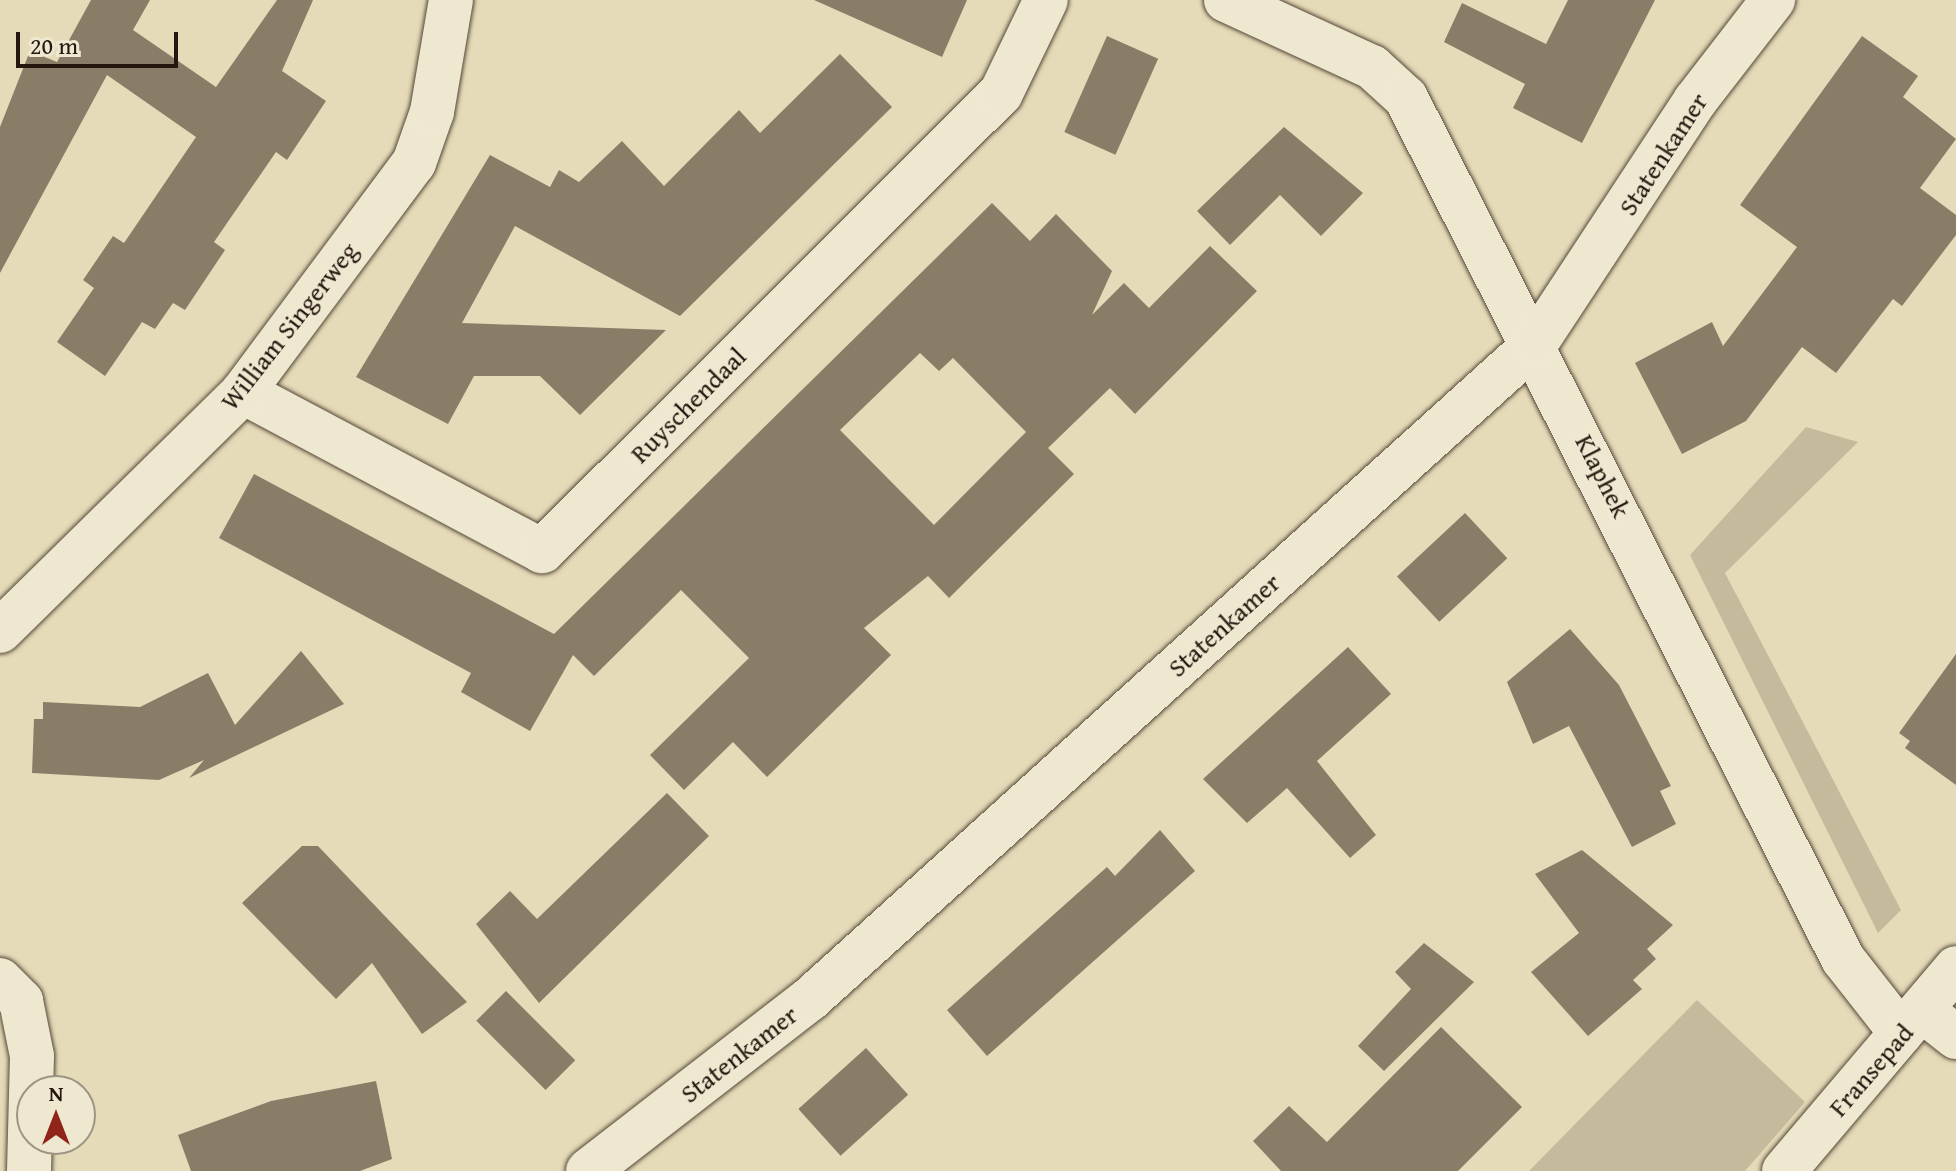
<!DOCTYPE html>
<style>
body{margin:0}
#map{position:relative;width:1956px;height:1171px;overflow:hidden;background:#e6dbb8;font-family:"Gentium Book Plus",serif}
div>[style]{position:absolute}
.green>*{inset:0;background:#c5ba9b}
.building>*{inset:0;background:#897d67;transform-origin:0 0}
.roads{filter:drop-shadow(0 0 2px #554839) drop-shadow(0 0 2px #554839)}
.minor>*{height:44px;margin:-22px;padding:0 22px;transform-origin:22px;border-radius:22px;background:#efe8d1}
span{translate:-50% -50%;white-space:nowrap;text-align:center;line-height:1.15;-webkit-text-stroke:7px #efe8d1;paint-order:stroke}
.street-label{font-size:26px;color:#25170f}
.north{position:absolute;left:16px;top:1075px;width:80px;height:80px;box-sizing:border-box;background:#efe8d1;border:2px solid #9e9483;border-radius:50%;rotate:0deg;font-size:22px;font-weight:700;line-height:32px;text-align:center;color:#25170f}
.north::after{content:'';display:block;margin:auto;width:28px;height:36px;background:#8f2418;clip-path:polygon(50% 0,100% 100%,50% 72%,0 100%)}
.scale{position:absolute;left:16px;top:32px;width:162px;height:36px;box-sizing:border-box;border:4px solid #25170f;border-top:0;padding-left:10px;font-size:24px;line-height:28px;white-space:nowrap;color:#25170f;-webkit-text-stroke:6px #efe8d1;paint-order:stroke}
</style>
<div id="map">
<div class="green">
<i style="clip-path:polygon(1806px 427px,1858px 442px,1725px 573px,1901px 910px,1878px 933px,1690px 555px)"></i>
<i style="clip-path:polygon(1697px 1000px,1805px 1102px,1745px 1171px,1529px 1171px)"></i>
</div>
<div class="building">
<i style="clip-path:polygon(91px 0,150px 0,133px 30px,216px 87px,277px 0,313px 0,282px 71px,326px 101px,287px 160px,276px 152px,214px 242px,225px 250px,185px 310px,173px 303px,155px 329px,142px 322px,105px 376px,57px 342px,94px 288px,83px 280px,113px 236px,124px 243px,196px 137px,107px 75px,0 273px,0 127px,30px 51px,57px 62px)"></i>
<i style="clip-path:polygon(814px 0,967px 0,942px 57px)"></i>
<i style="clip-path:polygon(1568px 0,1655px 0,1582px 143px,1513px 108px,1525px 84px,1444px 42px,1462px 3px,1546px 44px)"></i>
<i style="left:1107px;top:36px;width:56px;height:105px;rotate:24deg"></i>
<i style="clip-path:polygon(1862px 36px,1918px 76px,1903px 97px,1956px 139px,1920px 188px,1956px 215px,1956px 235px,1902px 306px,1893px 299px,1836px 373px,1802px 347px,1746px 421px,1682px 454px,1635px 363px,1712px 322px,1723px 346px,1797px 247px,1740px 205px)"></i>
<i style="clip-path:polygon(840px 54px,892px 107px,680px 316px,515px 226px,462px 323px,666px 330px,580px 415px,540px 376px,474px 376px,448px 424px,356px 377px,490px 155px,550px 187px,559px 170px,579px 182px,622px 141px,664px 186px,739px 110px,760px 133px)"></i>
<i style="clip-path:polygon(1284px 127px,1363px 193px,1321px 236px,1280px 195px,1230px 245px,1197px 211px)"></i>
<i style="clip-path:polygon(evenodd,992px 203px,1030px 241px,1056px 214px,1112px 271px,1092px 315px,1124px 283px,1149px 308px,1210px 246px,1257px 291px,1135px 414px,1110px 388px,1048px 448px,1074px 474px,949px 598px,928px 576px,864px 628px,891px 655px,767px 777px,733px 742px,684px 790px,650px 755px,749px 658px,681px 590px,594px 676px,573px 655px,530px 731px,461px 692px,471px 673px,219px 538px,254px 474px,554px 634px,992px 203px,920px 353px,939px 371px,953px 358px,1026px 432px,934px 525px,840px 430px,920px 353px)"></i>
<i style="left:1465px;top:513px;width:62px;height:93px;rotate:47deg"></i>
<i style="clip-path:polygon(1570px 629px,1619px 685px,1671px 786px,1660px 791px,1676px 824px,1632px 847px,1569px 726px,1533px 744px,1507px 682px)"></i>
<i style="clip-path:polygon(1348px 647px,1391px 694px,1317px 761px,1376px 835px,1350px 858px,1287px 788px,1247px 823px,1203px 779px)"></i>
<i style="clip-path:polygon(301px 651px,344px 704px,189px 778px,204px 760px,159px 780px,32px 773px,34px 719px,43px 719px,43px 702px,140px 707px,208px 673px,235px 725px)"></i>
<i style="clip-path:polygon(1956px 654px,1956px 785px,1905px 748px,1910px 741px,1899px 733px)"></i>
<i style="clip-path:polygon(667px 793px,709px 836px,539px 1003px,476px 924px,510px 891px,537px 919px)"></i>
<i style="clip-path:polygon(1160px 830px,1195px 871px,987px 1056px,947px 1010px,1107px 867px,1115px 876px)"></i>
<i style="clip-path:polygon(302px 846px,318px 846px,467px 1002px,422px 1034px,372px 963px,336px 999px,242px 903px)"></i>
<i style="clip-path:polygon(1582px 850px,1673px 925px,1647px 949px,1656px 959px,1633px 980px,1642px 989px,1588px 1036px,1531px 972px,1579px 933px,1535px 874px)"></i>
<i style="clip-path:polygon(1424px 943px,1474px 982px,1384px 1071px,1358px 1046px,1411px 989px,1395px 972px)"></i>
<i style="left:506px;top:991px;width:98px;height:42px;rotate:45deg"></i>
<i style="clip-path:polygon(1441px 1027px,1522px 1107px,1458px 1171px,1281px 1171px,1253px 1141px,1289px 1106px,1327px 1142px)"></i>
<i style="left:866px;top:1048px;width:63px;height:91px;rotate:48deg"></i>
<i style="clip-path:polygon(376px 1081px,392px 1159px,360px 1171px,191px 1171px,178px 1135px,271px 1101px)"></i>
</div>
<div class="roads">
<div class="minor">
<i style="left:1226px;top:0;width:161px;rotate:24.7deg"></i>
<i style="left:1372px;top:67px;width:46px;rotate:42.4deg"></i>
<i style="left:1406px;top:98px;width:966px;rotate:63.09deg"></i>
<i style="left:1843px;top:959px;width:94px;rotate:51.9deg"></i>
<i style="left:243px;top:392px;width:339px;rotate:28deg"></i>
<i style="left:542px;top:551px;width:648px;rotate:-44.94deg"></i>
<i style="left:1001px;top:93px;width:103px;rotate:-64.2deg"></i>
<i style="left:0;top:631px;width:341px;rotate:-44.5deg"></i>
<i style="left:243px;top:392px;width:286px;rotate:-53.3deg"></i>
<i style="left:414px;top:163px;width:54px;rotate:-70.6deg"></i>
<i style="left:432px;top:112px;width:114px;rotate:-80.4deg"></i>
<i style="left:0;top:980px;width:30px;rotate:45deg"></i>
<i style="left:21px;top:1001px;width:56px;rotate:78.7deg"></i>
<i style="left:32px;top:1056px;width:115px;rotate:91.5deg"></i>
<i style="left:1923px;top:1011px;width:42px;rotate:38.2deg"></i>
<i style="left:588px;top:1171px;width:281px;rotate:-37.8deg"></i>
<i style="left:810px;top:999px;width:978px;rotate:-42.1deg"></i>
<i style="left:1536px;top:343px;width:290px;rotate:-56.7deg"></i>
<i style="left:1695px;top:101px;width:128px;rotate:-52.3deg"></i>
<i style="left:1784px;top:1171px;width:266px;rotate:-49.7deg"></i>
</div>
</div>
<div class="street-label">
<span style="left:1663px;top:154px;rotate:-57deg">Statenkamer</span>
<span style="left:289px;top:326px;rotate:-52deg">William Singerweg</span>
<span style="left:688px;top:405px;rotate:-45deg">Ruyschendaal</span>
<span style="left:1603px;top:476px;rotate:63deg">Klaphek</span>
<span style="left:1224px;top:625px;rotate:-42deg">Statenkamer</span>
<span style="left:739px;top:1054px;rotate:-38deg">Statenkamer</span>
<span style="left:1871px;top:1070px;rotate:-49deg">Fransepad</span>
</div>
<div class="north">N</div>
<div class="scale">20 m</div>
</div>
